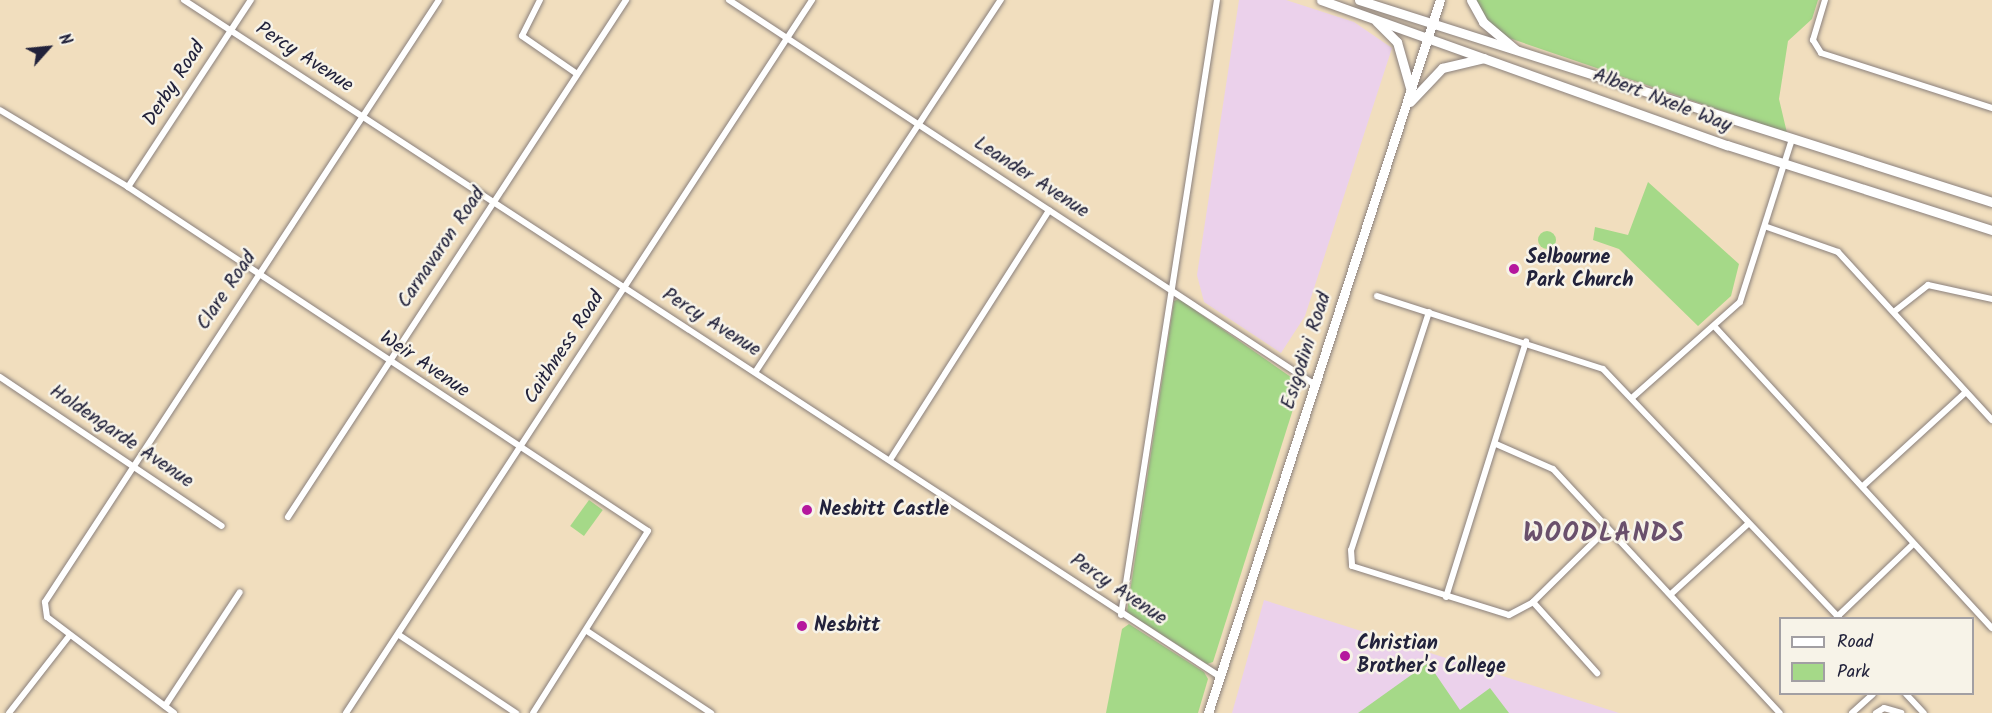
<!DOCTYPE html>
<style>
body{margin:0}
#map{position:relative;width:1992px;height:713px;overflow:hidden;background:#f1debe;font-family:Kalam,sans-serif}
div>[style]{position:absolute}
.built>*{inset:0;background:#ebd1eb}
.green>*{inset:0;background:#a5d988;transform-origin:0 0}
.round{border-radius:50%}
.roads{filter:drop-shadow(0 0 2px #8a807c) drop-shadow(0 0 2px #8a807c)}
.street>*{height:6px;margin:-3px;padding:0 3px;transform-origin:3px;border-radius:3px;background:#fff}
.secondary>*{height:9px;margin:-4.5px;padding:0 4.5px;transform-origin:4.5px;border-radius:4.5px;background:#fff}
.dots>*{width:16px;height:16px;translate:-50% -50%;box-sizing:border-box;border:3px solid #f7f3e8;border-radius:50%}
span{translate:-50% -50%;white-space:nowrap;text-align:center;line-height:1.15;-webkit-text-stroke:5px #f7f3e8;paint-order:stroke}
.street-label{font-size:20px;color:#22223b}
.poi-label{font-size:20px;color:#22223b;font-weight:700}
.left{translate:0 -50%;text-align:left}
.district-label{font-size:26px;color:#6a506c;font-weight:700;letter-spacing:1.5px}
.legend{position:absolute;left:1779px;top:617px;width:195px;height:78px;box-sizing:border-box;background:#f7f3e8;border:2px solid #a29fa3;margin:0;padding:8px 10px;list-style:none;font-size:18px;color:#22223b}
.legend li{display:flex;align-items:center;gap:12px;height:30px}
.legend b{width:30px;border:2px solid #a29fa3}
.north{position:absolute;left:18px;top:18px;width:60px;height:60px;-webkit-text-stroke:4px #f7f3e8;paint-order:stroke;rotate:63deg;font-size:16px;font-weight:700;line-height:24px;text-align:center;color:#22223b}
.north::after{content:'';display:block;margin:auto;width:21px;height:27px;background:#22223b;clip-path:polygon(50% 0,100% 100%,50% 72%,0 100%)}
</style>
<div id="map">
<div class="built">
<i style="clip-path:polygon(1239px 0,1286px 0,1354px 22px,1392px 48px,1305px 316px,1281px 353px,1204px 302px,1197px 275px)"></i>
<i style="clip-path:polygon(1264px 600px,1619px 713px,1232px 713px)"></i>
</div>
<div class="green">
<i style="clip-path:polygon(1476px 0,1818px 0,1812px 19px,1788px 41px,1779px 99px,1787px 133px,1509px 38px,1490px 24px)"></i>
<i style="clip-path:polygon(1648px 182px,1739px 264px,1731px 296px,1698px 326px,1619px 249px,1593px 240px,1595px 227px,1628px 235px)"></i>
<i class="round" style="left:1538px;top:231px;width:18px;height:18px"></i>
<i style="clip-path:polygon(1179px 299px,1301px 384px,1213px 662px,1207px 664px,1127px 612px,1174px 301px)"></i>
<i style="left:589px;top:500px;width:17px;height:32px;rotate:36deg"></i>
<i style="clip-path:polygon(1129px 624px,1204px 672px,1208px 679px,1198px 713px,1106px 713px,1122px 629px)"></i>
<i style="clip-path:polygon(1428px 663px,1460px 710px,1490px 688px,1509px 713px,1358px 713px)"></i>
</div>
<div class="roads">
<div class="street">
<i style="left:184px;top:0;width:1236px;rotate:33.15deg"></i>
<i style="left:540px;top:0;width:40px;rotate:116.6deg"></i>
<i style="left:522px;top:36px;width:67px;rotate:34.6deg"></i>
<i style="left:729px;top:0;width:701px;rotate:33.3deg"></i>
<i style="left:1825px;top:0;width:42px;rotate:106.7deg"></i>
<i style="left:1813px;top:40px;width:15px;rotate:58deg"></i>
<i style="left:1821px;top:53px;width:180px;rotate:17.8deg"></i>
<i style="left:0;top:110px;width:149px;rotate:31deg"></i>
<i style="left:128px;top:187px;width:623px;rotate:33.49deg"></i>
<i style="left:648px;top:531px;width:215px;rotate:122.3deg"></i>
<i style="left:128px;top:187px;width:224px;rotate:-56.7deg"></i>
<i style="left:1767px;top:227px;width:75px;rotate:19.4deg"></i>
<i style="left:1838px;top:252px;width:228px;rotate:47.5deg"></i>
<i style="left:1377px;top:296px;width:237px;rotate:17.9deg"></i>
<i style="left:1603px;top:369px;width:343px;rotate:46.5deg"></i>
<i style="left:1895px;top:311px;width:42px;rotate:-38.2deg"></i>
<i style="left:1928px;top:285px;width:66px;rotate:12.3deg"></i>
<i style="left:1429px;top:312px;width:250px;rotate:108.1deg"></i>
<i style="left:1351px;top:550px;width:16px;rotate:86deg"></i>
<i style="left:1352px;top:566px;width:164px;rotate:17.3deg"></i>
<i style="left:1509px;top:615px;width:27px;rotate:-28deg"></i>
<i style="left:1533px;top:602px;width:104px;rotate:-44.6deg"></i>
<i style="left:1715px;top:327px;width:409px;rotate:47.4deg"></i>
<i style="left:756px;top:371px;width:445px;rotate:-56.6deg"></i>
<i style="left:0;top:377px;width:267px;rotate:33.9deg"></i>
<i style="left:1633px;top:397px;width:143px;rotate:-41.6deg"></i>
<i style="left:1740px;top:302px;width:171px;rotate:-72.3deg"></i>
<i style="left:1496px;top:444px;width:62px;rotate:23.7deg"></i>
<i style="left:1553px;top:469px;width:333px;rotate:47.1deg"></i>
<i style="left:890px;top:460px;width:296px;rotate:-57.5deg"></i>
<i style="left:1863px;top:486px;width:139px;rotate:-42.4deg"></i>
<i style="left:288px;top:517px;width:618px;rotate:-56.82deg"></i>
<i style="left:1671px;top:594px;width:104px;rotate:-42.3deg"></i>
<i style="left:1446px;top:597px;width:268px;rotate:-72.6deg"></i>
<i style="left:1533px;top:602px;width:96px;rotate:48deg"></i>
<i style="left:1121px;top:615px;width:622px;rotate:-81.13deg"></i>
<i style="left:1837px;top:617px;width:105px;rotate:-43.8deg"></i>
<i style="left:587px;top:631px;width:149px;rotate:33.5deg"></i>
<i style="left:399px;top:635px;width:141px;rotate:33.7deg"></i>
<i style="left:1906px;top:694px;width:26px;rotate:47deg"></i>
<i style="left:165px;top:706px;width:136px;rotate:-56.7deg"></i>
<i style="left:9px;top:713px;width:99px;rotate:-52deg"></i>
<i style="left:174px;top:713px;width:159px;rotate:-142.9deg"></i>
<i style="left:47px;top:617px;width:15px;rotate:-98deg"></i>
<i style="left:45px;top:602px;width:719px;rotate:-56.8deg"></i>
<i style="left:346px;top:713px;width:852px;rotate:-56.83deg"></i>
<i style="left:1852px;top:713px;width:28px;rotate:-42deg"></i>
<i style="left:1876px;top:713px;width:9px;rotate:-32deg"></i>
<i style="left:1884px;top:708px;width:18px;rotate:16deg"></i>
</div>
<div class="secondary">
<i style="left:1321px;top:0;width:431px;rotate:19.7deg"></i>
<i style="left:1727px;top:145px;width:278px;rotate:17.8deg"></i>
<i style="left:1359px;top:0;width:664px;rotate:17.7deg"></i>
<i style="left:1471px;top:0;width:25px;rotate:61deg"></i>
<i style="left:1483px;top:22px;width:42px;rotate:40.2deg"></i>
<i style="left:1376px;top:21px;width:30px;rotate:45deg"></i>
<i style="left:1397px;top:42px;width:51px;rotate:74.1deg"></i>
<i style="left:1410px;top:102px;width:47px;rotate:-46.7deg"></i>
<i style="left:1442px;top:68px;width:43px;rotate:-13.4deg"></i>
<i style="left:1208px;top:713px;width:750px;rotate:-71.98deg"></i>
</div>
</div>
<div class="dots">
<i style="left:1514px;top:269px;background:#b5179e"></i>
<i style="left:807px;top:510px;background:#b5179e"></i>
<i style="left:802px;top:626px;background:#b5179e"></i>
<i style="left:1345px;top:656px;background:#b5179e"></i>
</div>
<div class="street-label">
<span style="left:304px;top:58px;rotate:33deg">Percy Avenue</span>
<span style="left:175px;top:84px;rotate:-57deg">Derby Road</span>
<span style="left:1662px;top:101px;rotate:21deg">Albert Nxele Way</span>
<span style="left:1031px;top:178px;rotate:33deg">Leander Avenue</span>
<span style="left:442px;top:248px;rotate:-56deg">Carnavaron Road</span>
<span style="left:227px;top:291px;rotate:-56deg">Clare Road</span>
<span style="left:711px;top:323px;rotate:32deg">Percy Avenue</span>
<span style="left:565px;top:348px;rotate:-57deg">Caithness Road</span>
<span style="left:1307px;top:351px;rotate:-72deg">Esigodini Road</span>
<span style="left:424px;top:365px;rotate:34deg">Weir Avenue</span>
<span style="left:121px;top:437px;rotate:34deg">Holdengarde Avenue</span>
<span style="left:1118px;top:590px;rotate:34deg">Percy Avenue</span>
</div>
<div class="poi-label">
<span class="left" style="left:1526px;top:270px">Selbourne<br>Park Church</span>
<span class="left" style="left:819px;top:510px">Nesbitt Castle</span>
<span class="left" style="left:814px;top:626px">Nesbitt</span>
<span class="left" style="left:1357px;top:656px">Christian<br>Brother's College</span>
</div>
<div class="district-label">
<span style="left:1604px;top:535px">WOODLANDS</span>
</div>
<ul class="legend">
<li><b style="height:8px;background:#fff"></b>Road</li>
<li><b style="height:16px;background:#a5d988"></b>Park</li>
</ul>
<div class="north">N</div>
</div>
